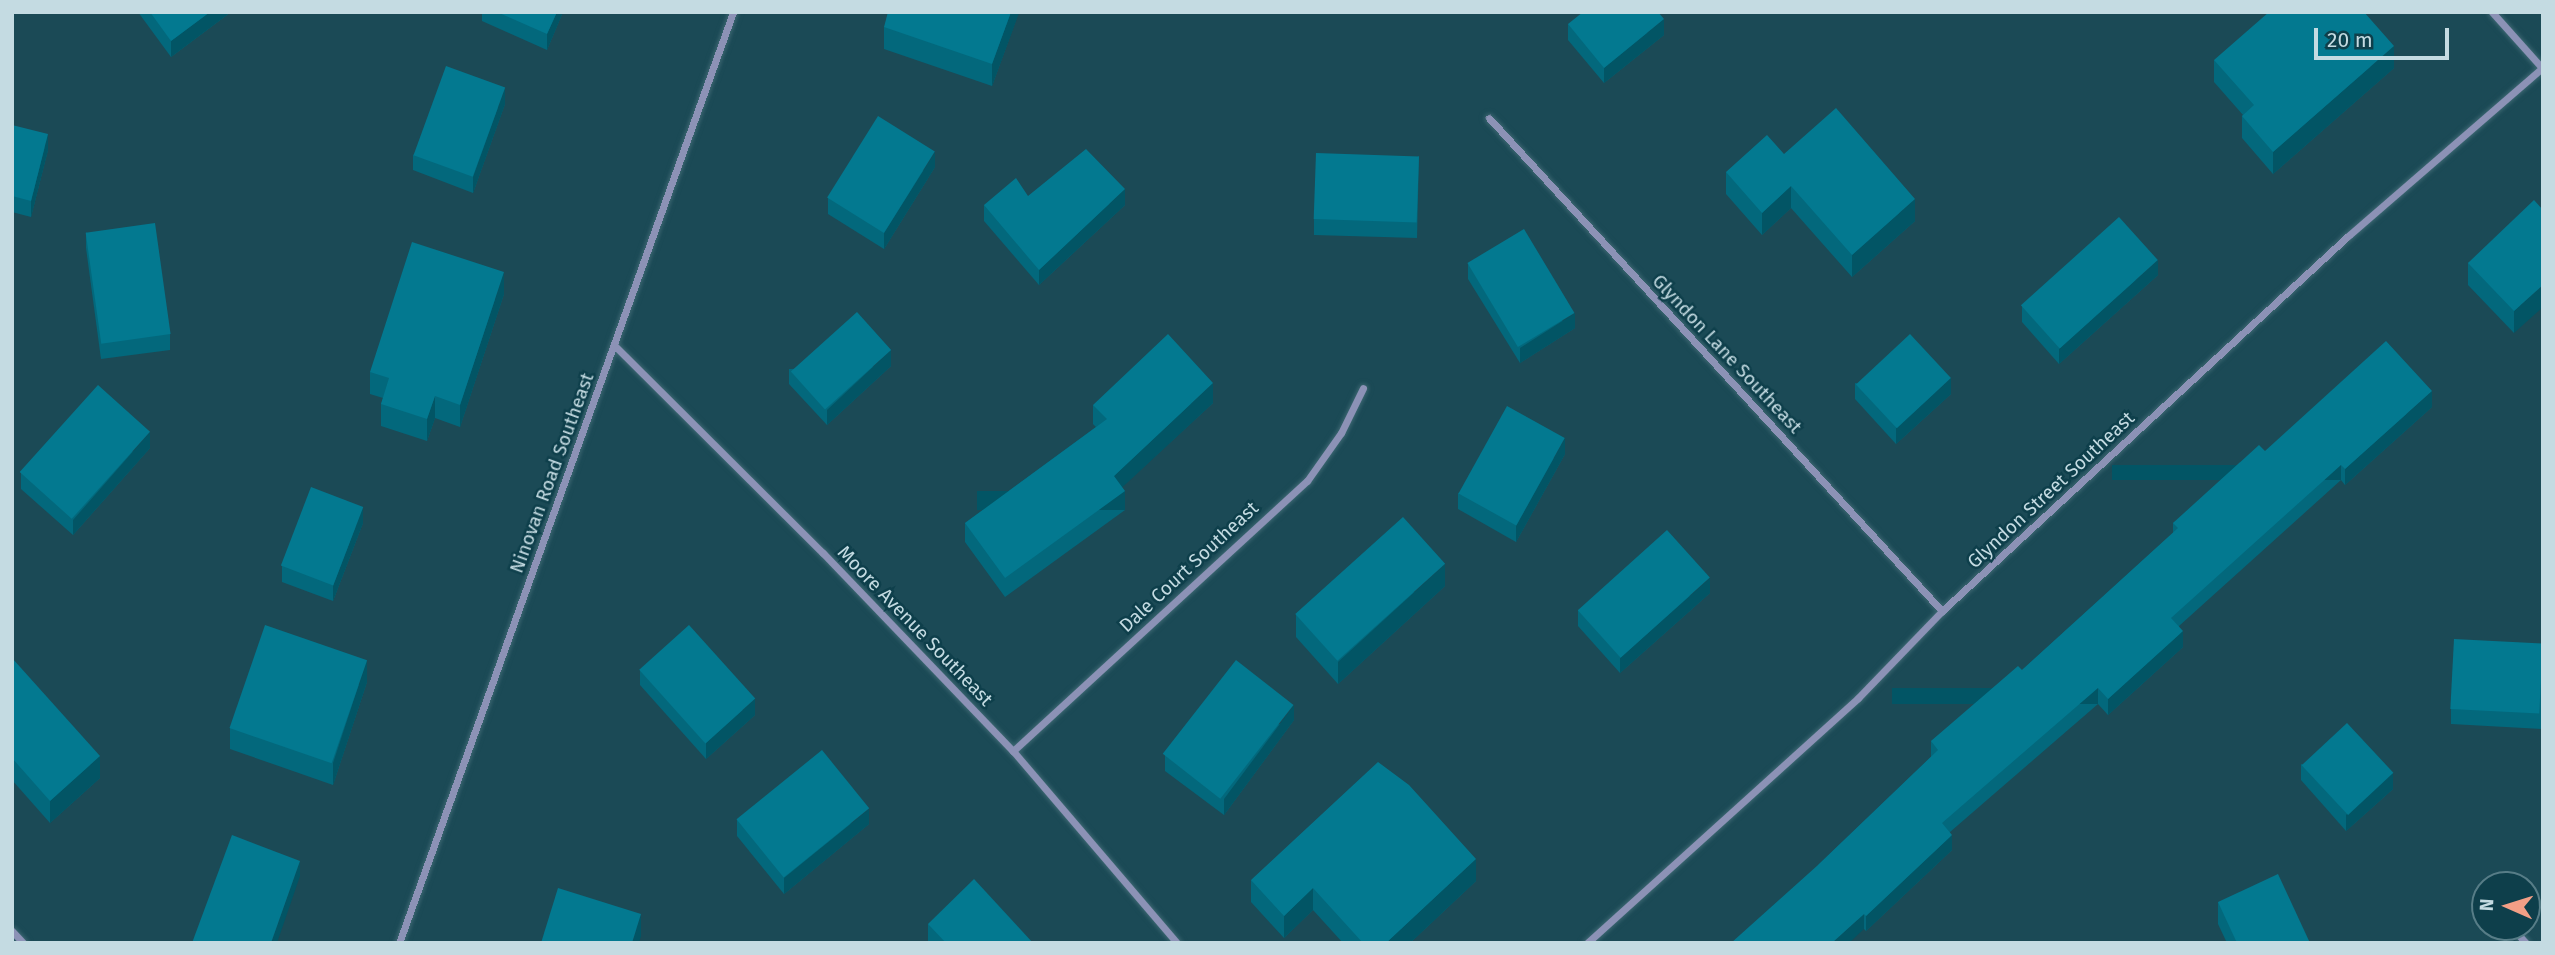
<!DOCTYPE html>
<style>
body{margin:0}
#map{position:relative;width:2555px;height:955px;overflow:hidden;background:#1b4a56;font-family:"Fira Sans",sans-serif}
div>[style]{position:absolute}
.roads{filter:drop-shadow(0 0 2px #3d6772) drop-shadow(0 0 2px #3d6772)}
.street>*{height:7px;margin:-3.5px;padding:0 3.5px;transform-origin:3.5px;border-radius:3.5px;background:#8c92b6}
.wall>*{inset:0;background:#03687c}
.shaded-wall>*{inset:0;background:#025565;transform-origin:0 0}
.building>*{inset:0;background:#037990;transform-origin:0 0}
span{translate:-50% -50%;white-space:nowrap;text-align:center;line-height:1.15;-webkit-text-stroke:5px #0e3f4b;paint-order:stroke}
.street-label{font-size:19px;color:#c4dbe2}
.frame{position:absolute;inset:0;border:14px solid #c4dbe2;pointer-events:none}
.north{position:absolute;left:2471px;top:871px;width:70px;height:70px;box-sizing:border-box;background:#0e3f4b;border:2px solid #577d87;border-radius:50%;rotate:273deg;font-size:19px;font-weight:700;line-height:28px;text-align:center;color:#c4dbe2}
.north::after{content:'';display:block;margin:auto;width:24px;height:32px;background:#f39f86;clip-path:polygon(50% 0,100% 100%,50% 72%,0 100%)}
.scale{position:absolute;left:2314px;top:28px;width:135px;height:32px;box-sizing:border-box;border:4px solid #c4dbe2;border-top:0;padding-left:9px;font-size:21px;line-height:24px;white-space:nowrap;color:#c4dbe2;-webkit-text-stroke:5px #0e3f4b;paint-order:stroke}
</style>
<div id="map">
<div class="roads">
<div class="street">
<i style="left:2492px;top:12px;width:76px;rotate:48.2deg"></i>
<i style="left:1489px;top:118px;width:670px;rotate:47.42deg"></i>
<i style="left:615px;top:346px;width:293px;rotate:44.9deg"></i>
<i style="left:823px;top:553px;width:274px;rotate:46.2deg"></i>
<i style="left:1013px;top:751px;width:253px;rotate:49.5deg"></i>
<i style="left:1013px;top:751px;width:399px;rotate:-42.6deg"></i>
<i style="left:1307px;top:481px;width:59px;rotate:-54.7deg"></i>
<i style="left:1341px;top:433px;width:50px;rotate:-63.9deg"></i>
<i style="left:2511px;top:927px;width:22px;rotate:47deg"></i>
<i style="left:12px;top:931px;width:16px;rotate:47deg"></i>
<i style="left:399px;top:943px;width:989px;rotate:-70.26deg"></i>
<i style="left:1587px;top:943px;width:365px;rotate:-42.1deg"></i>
<i style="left:1858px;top:698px;width:121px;rotate:-46deg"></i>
<i style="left:1942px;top:611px;width:553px;rotate:-42.73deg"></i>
<i style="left:2348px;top:236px;width:258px;rotate:-40.9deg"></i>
</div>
</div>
<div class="wall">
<i style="clip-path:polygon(138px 12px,231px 12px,171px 57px)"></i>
<i style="clip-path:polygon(482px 12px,563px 12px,547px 50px,482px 21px)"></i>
<i style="clip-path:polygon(1019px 12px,992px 86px,884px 49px,884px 27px)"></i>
<i style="clip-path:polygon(1568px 24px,1664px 35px,1604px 83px,1568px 40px)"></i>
<i style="clip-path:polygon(2214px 60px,2394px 68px,2273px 174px,2242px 138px,2242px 116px,2243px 115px,2214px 82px)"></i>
<i style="clip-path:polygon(505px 104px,473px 193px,413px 170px,413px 155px)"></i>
<i style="clip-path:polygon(12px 125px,48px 150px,31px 217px,12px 212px)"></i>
<i style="clip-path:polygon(1784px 154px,1915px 221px,1852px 277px,1791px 208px,1762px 235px,1726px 194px,1726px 172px)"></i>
<i style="clip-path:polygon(1419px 156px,1417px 238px,1314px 235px,1314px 219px)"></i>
<i style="clip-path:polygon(935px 167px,884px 249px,828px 214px,828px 198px)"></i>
<i style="clip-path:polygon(1028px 196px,1125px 205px,1039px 285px,984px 221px,984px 205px)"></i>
<i style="clip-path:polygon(2543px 210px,2514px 333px,2468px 285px,2468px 263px)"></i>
<i style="clip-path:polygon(86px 232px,170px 334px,170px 350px,101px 359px,86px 248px)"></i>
<i style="clip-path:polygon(1468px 264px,1575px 328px,1520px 363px,1468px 279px)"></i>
<i style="clip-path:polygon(2158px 275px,2059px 364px,2022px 322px,2022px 306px)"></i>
<i style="clip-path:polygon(504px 294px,460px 427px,435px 418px,427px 441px,381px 426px,381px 404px,383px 398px,370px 394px,370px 372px)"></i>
<i style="clip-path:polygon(891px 366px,827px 425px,789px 384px,789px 369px)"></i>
<i style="clip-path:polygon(1855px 383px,1951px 394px,1896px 444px,1855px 399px)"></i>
<i style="clip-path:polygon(1213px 403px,1122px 487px,1125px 510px,1005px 597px,965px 542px,965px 523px,1096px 427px,1093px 424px,1093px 405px)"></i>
<i style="clip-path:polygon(2432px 407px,2345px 485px,2341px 480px,2179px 626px,2183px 647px,2108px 715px,2098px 704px,1950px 832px,1952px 850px,1866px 931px,1864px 929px,1818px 865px,1931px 757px,1931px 741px,2022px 670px,2173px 533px,2173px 523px,2265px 451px)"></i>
<i style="clip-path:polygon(150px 448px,73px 535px,21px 489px,21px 473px)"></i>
<i style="clip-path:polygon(1565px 454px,1516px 542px,1458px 509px,1458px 493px)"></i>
<i style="clip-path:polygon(363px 523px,333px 601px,282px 582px,282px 566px)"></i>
<i style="clip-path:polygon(1445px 586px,1338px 684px,1296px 637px,1296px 615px)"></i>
<i style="clip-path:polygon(1710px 593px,1620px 673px,1578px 626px,1578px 610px)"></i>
<i style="clip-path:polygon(2543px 644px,2543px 729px,2451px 724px,2451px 709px)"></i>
<i style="clip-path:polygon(12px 658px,100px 778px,50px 823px,12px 780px)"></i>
<i style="clip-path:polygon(640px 670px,755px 715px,706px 759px,640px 685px)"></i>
<i style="clip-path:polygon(367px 682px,333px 785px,230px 749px,230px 728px)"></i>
<i style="clip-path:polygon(1294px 720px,1224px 815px,1165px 771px,1165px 755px)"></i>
<i style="clip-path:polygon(2301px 764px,2393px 789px,2346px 831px,2301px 780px)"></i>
<i style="clip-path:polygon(737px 820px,869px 824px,784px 894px,737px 836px)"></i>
<i style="clip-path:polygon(1251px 880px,1476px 881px,1410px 943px,1343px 943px,1313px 910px,1284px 938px,1251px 902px)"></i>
<i style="clip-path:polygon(2218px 902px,2310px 943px,2227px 943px,2218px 924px)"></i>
<i style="clip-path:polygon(928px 924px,1033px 943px,928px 943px)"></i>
</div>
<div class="shaded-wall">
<i style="clip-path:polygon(210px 12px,231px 12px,171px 57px,171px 41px)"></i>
<i style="clip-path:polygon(557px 12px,563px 12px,547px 50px,547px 34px)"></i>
<i style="clip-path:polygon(1011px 12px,1019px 13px,992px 86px,992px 64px)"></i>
<i style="clip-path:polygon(1664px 19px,1664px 35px,1604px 83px,1604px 68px)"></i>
<i style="clip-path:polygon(2394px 46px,2394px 68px,2273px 174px,2273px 152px)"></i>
<i style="clip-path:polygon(505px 88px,505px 104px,473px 193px,473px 177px)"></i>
<i style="clip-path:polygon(48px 134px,48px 150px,31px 217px,31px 201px)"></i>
<i style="clip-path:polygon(935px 152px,935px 167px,884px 249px,884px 233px)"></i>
<i style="clip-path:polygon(1791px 186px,1791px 208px,1762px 235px,1762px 213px)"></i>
<i style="clip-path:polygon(1125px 189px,1125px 205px,1039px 285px,1039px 270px)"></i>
<i style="clip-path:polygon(1915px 199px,1915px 221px,1852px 277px,1852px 255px)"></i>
<i style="clip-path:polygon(2158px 260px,2158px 275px,2059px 364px,2059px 349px)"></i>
<i style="clip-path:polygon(504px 272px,504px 294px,460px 427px,460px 405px)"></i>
<i style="clip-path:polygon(2543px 285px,2543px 307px,2514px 333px,2514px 311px)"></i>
<i style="clip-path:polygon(1575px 313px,1575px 328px,1520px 363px,1520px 348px)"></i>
<i style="clip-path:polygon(891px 350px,891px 366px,827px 425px,827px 410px)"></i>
<i style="clip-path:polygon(1951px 378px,1951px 394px,1896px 444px,1896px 428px)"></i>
<i style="clip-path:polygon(1213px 383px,1213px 403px,1114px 495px,1114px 476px)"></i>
<i style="clip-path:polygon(2432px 391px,2432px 407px,2345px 485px,2345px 469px)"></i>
<i style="clip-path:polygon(435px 396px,435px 418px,427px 441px,427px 419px)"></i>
<i style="clip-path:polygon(150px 432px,150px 448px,73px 535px,73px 520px)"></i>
<i style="clip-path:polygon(1565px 438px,1565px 454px,1516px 542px,1516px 526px)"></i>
<i style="left:2341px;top:465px;width:15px;height:229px;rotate:90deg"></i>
<i style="left:1125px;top:491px;width:19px;height:148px;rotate:90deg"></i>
<i style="clip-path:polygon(363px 507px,363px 523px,333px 601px,333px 586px)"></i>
<i style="clip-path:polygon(1445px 564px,1445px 586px,1338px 684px,1338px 662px)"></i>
<i style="clip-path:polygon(1710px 578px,1710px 593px,1620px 673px,1620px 658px)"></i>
<i style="clip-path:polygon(2183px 631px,2183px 647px,2108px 715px,2108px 699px)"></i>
<i style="clip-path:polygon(367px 660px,367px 682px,333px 785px,333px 763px)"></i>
<i style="left:2098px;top:688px;width:16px;height:206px;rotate:90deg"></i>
<i style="clip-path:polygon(755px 699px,755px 715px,706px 759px,706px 743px)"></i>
<i style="clip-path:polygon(1294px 705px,1294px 720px,1224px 815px,1224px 799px)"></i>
<i style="clip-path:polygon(100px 756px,100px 778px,50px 823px,50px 801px)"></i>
<i style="clip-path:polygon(2393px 773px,2393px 789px,2346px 831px,2346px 815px)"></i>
<i style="clip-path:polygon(869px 809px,869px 824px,784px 894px,784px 878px)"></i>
<i style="clip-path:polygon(1952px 835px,1952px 850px,1866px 931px,1866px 916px)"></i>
<i style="clip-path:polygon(1476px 859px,1476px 881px,1410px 943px,1386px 943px)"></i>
<i style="clip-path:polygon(300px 861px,300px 876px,277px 943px,271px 943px)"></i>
<i style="clip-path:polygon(1313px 888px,1313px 910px,1284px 938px,1284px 916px)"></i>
<i style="clip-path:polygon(641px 914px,641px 936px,639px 943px,632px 943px)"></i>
<i style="clip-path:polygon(1864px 914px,1864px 929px,1849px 943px,1832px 943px)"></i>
</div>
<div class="building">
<i style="clip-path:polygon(150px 12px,210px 12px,171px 41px)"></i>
<i style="clip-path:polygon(497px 12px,557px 12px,547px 34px)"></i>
<i style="clip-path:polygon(888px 12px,1011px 12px,992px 64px,884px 27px)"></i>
<i style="clip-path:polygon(1583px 12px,1658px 12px,1664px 19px,1604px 68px,1568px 24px)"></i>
<i style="clip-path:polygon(2269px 12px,2364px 12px,2394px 46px,2273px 152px,2242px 116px,2254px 105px,2214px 60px)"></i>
<i style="left:446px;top:66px;width:63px;height:95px;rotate:20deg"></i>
<i style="clip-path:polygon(1836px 108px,1915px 199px,1852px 255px,1791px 186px,1762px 213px,1726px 172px,1767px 135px,1784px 154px)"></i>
<i style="left:878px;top:116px;width:67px;height:96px;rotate:32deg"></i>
<i style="clip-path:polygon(12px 125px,48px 134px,31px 201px,12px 196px)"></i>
<i style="clip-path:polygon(1086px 149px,1125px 189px,1039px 270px,984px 205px,1016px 178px,1028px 196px)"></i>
<i style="left:1316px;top:153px;width:103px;height:66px;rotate:2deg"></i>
<i style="clip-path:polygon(2534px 200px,2543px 210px,2543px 285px,2514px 311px,2468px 263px)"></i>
<i style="left:2119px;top:217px;width:58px;height:132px;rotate:48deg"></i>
<i style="left:155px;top:223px;width:112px;height:70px;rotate:82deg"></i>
<i style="left:1524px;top:229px;width:98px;height:66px;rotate:59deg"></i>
<i style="clip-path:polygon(412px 242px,504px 272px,460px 405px,435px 396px,427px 419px,381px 404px,389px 378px,370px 372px)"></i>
<i style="left:857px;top:312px;width:51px;height:89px;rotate:48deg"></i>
<i style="clip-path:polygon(1168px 334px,1213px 383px,1114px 476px,1125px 491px,1005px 578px,965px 523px,1107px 419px,1093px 405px)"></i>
<i style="left:1910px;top:334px;width:60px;height:74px;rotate:47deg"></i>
<i style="clip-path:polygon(2386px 341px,2432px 391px,2345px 469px,2341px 465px,2171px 618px,2183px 631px,2108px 699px,2098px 688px,1942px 823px,1952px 835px,1866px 916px,1864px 914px,1832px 943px,1731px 943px,1818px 865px,1938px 750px,1931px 741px,2018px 666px,2022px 670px,2178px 528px,2173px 523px,2259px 445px,2265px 451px)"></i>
<i style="left:98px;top:385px;width:70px;height:117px;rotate:42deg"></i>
<i style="left:1507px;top:406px;width:66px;height:100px;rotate:29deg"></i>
<i style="left:311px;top:487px;width:56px;height:84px;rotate:21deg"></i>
<i style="left:1403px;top:517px;width:63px;height:145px;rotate:48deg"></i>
<i style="left:1667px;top:530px;width:64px;height:120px;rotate:48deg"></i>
<i style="left:265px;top:625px;width:108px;height:109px;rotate:19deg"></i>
<i style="left:689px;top:625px;width:99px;height:67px;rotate:48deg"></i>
<i style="left:2454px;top:639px;width:89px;height:70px;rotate:3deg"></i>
<i style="clip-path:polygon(12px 658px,100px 756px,50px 801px,12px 758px)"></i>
<i style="left:1236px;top:660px;width:73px;height:119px;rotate:38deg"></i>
<i style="left:2347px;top:723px;width:68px;height:62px;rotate:47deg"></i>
<i style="left:822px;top:750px;width:75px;height:110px;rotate:51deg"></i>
<i style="clip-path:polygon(1378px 762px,1409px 785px,1476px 859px,1386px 943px,1363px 943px,1313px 888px,1284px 916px,1251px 880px)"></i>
<i style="clip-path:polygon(232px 835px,300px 861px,271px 943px,192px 943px)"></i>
<i style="clip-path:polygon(2278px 874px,2310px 943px,2237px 943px,2218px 902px)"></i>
<i style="clip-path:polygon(974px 879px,1033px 943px,946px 943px,928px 924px)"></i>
<i style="clip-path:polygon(558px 888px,641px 914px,632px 943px,541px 943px)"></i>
</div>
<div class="street-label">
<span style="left:1727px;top:354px;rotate:47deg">Glyndon Lane Southeast</span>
<span style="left:552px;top:473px;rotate:-70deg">Ninovan Road Southeast</span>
<span style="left:2051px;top:490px;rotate:-43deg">Glyndon Street Southeast</span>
<span style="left:1189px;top:567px;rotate:-43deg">Dale Court Southeast</span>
<span style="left:915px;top:626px;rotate:46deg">Moore Avenue Southeast</span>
</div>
<div class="frame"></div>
<div class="north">N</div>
<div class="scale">20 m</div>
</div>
